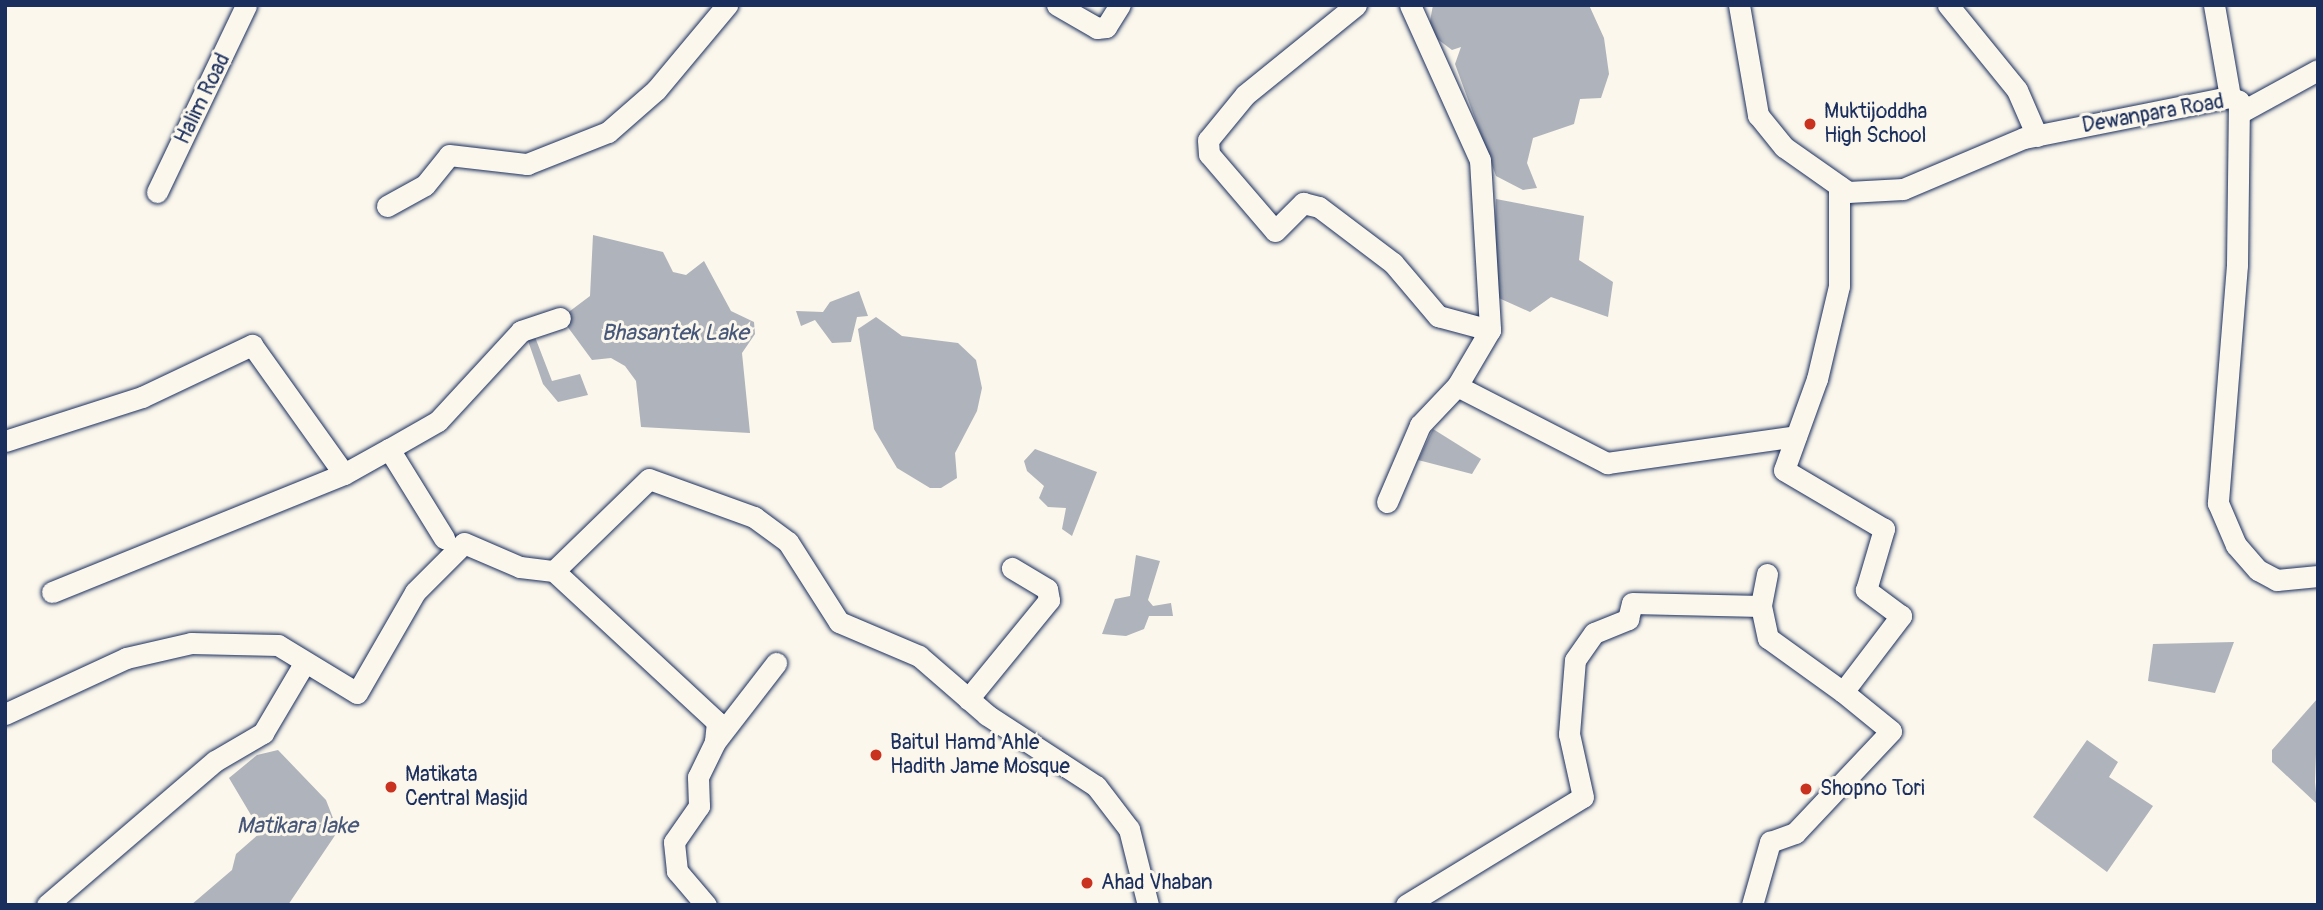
<!DOCTYPE html>
<style>
body{margin:0}
#map{position:relative;width:2323px;height:910px;overflow:hidden;background:#fbf7ec;font-family:Pangolin,sans-serif}
div>[style]{position:absolute}
.water>*{inset:0;background:#afb3bb}
.roads{filter:drop-shadow(0 0 2px #1b2f5e) drop-shadow(0 0 2px #1b2f5e)}
.minor>*{height:21px;margin:-10.5px;padding:0 10.5px;transform-origin:10.5px;border-radius:10.5px;background:#fbf7ec}
.dots>*{width:19px;height:19px;translate:-50% -50%;box-sizing:border-box;border:4px solid #fbf7ec;border-radius:50%}
span{translate:-50% -50%;white-space:nowrap;text-align:center;line-height:1.15;-webkit-text-stroke:6px #fbf7ec;paint-order:stroke}
.street-label{font-size:21px;color:#1b2f5e}
.poi-label{font-size:21px;color:#1b2f5e}
.left{translate:0 -50%;text-align:left}
.water-label{font-size:23px;color:#47577a;font-style:italic}
.frame{position:absolute;inset:0;border:7px solid #1b2f5e;pointer-events:none}
</style>
<div id="map">
<div class="water">
<i style="clip-path:polygon(1433px 5px,1589px 5px,1604px 38px,1609px 74px,1601px 98px,1580px 99px,1574px 124px,1533px 138px,1527px 163px,1537px 188px,1523px 190px,1496px 176px,1455px 64px,1461px 47px,1452px 50px,1428px 32px)"></i>
<i style="clip-path:polygon(1496px 199px,1584px 216px,1579px 260px,1613px 282px,1608px 317px,1551px 297px,1530px 312px,1492px 295px)"></i>
<i style="clip-path:polygon(593px 235px,663px 252px,673px 272px,686px 275px,704px 261px,731px 311px,754px 322px,755px 334px,742px 353px,750px 433px,641px 427px,636px 381px,625px 366px,611px 358px,592px 360px,567px 326px,566px 314px,590px 296px)"></i>
<i style="clip-path:polygon(859px 291px,868px 316px,857px 317px,851px 342px,832px 343px,815px 320px,801px 326px,796px 311px,823px 312px,830px 302px)"></i>
<i style="clip-path:polygon(876px 317px,902px 336px,958px 343px,976px 360px,982px 388px,977px 411px,955px 453px,957px 478px,941px 488px,930px 488px,897px 468px,874px 429px,858px 329px)"></i>
<i style="clip-path:polygon(526px 335px,535px 337px,552px 381px,580px 374px,588px 395px,558px 402px,543px 384px)"></i>
<i style="clip-path:polygon(1433px 429px,1481px 459px,1472px 474px,1418px 460px)"></i>
<i style="clip-path:polygon(1035px 449px,1097px 472px,1072px 536px,1062px 529px,1066px 508px,1048px 507px,1039px 498px,1044px 486px,1027px 471px,1024px 461px)"></i>
<i style="clip-path:polygon(1136px 555px,1160px 561px,1148px 600px,1153px 606px,1171px 603px,1173px 616px,1149px 616px,1144px 629px,1126px 636px,1102px 634px,1115px 599px,1130px 596px)"></i>
<i style="clip-path:polygon(2234px 642px,2215px 693px,2148px 681px,2153px 644px)"></i>
<i style="clip-path:polygon(2318px 698px,2315px 782px,2317px 804px,2272px 762px,2272px 750px)"></i>
<i style="clip-path:polygon(2087px 740px,2118px 762px,2109px 777px,2153px 806px,2107px 872px,2033px 817px)"></i>
<i style="clip-path:polygon(278px 750px,326px 800px,338px 831px,288px 905px,191px 905px,232px 870px,236px 854px,261px 832px,229px 778px,257px 755px)"></i>
</div>
<div class="roads">
<div class="minor">
<i style="left:1057px;top:5px;width:46px;rotate:29.9deg"></i>
<i style="left:1097px;top:28px;width:9px;rotate:-6deg"></i>
<i style="left:1106px;top:27px;width:26px;rotate:-58deg"></i>
<i style="left:1356px;top:5px;width:143px;rotate:141deg"></i>
<i style="left:1245px;top:95px;width:58px;rotate:129.4deg"></i>
<i style="left:1208px;top:140px;width:14px;rotate:86deg"></i>
<i style="left:1209px;top:154px;width:101px;rotate:49.4deg"></i>
<i style="left:1275px;top:231px;width:40px;rotate:-45deg"></i>
<i style="left:1303px;top:203px;width:16px;rotate:14deg"></i>
<i style="left:1319px;top:207px;width:93px;rotate:37.1deg"></i>
<i style="left:1393px;top:263px;width:70px;rotate:49.7deg"></i>
<i style="left:1438px;top:316px;width:54px;rotate:15.1deg"></i>
<i style="left:1490px;top:330px;width:65px;rotate:120.5deg"></i>
<i style="left:1457px;top:386px;width:169px;rotate:27.2deg"></i>
<i style="left:1607px;top:463px;width:191px;rotate:-8.1deg"></i>
<i style="left:1410px;top:5px;width:170px;rotate:65.7deg"></i>
<i style="left:1480px;top:160px;width:170px;rotate:86.6deg"></i>
<i style="left:1739px;top:5px;width:112px;rotate:80.2deg"></i>
<i style="left:1758px;top:115px;width:41px;rotate:50.9deg"></i>
<i style="left:1784px;top:147px;width:78px;rotate:35.1deg"></i>
<i style="left:1848px;top:192px;width:55px;rotate:-3.1deg"></i>
<i style="left:1903px;top:189px;width:131px;rotate:-22.9deg"></i>
<i style="left:2024px;top:138px;width:210px;rotate:-11.3deg"></i>
<i style="left:2230px;top:97px;width:10px;rotate:24deg"></i>
<i style="left:2239px;top:101px;width:164px;rotate:90.7deg"></i>
<i style="left:2237px;top:265px;width:239px;rotate:94.6deg"></i>
<i style="left:2218px;top:503px;width:46px;rotate:66.8deg"></i>
<i style="left:2236px;top:545px;width:33px;rotate:49deg"></i>
<i style="left:2258px;top:570px;width:21px;rotate:28deg"></i>
<i style="left:2277px;top:580px;width:41px;rotate:-5.6deg"></i>
<i style="left:1948px;top:5px;width:109px;rotate:50.9deg"></i>
<i style="left:2017px;top:90px;width:50px;rotate:66.5deg"></i>
<i style="left:2214px;top:5px;width:93px;rotate:80.1deg"></i>
<i style="left:2243px;top:111px;width:85px;rotate:-28.7deg"></i>
<i style="left:157px;top:192px;width:207px;rotate:-64.5deg"></i>
<i style="left:387px;top:206px;width:43px;rotate:-28.9deg"></i>
<i style="left:425px;top:185px;width:38px;rotate:-51deg"></i>
<i style="left:449px;top:155px;width:79px;rotate:6.6deg"></i>
<i style="left:527px;top:164px;width:87px;rotate:-21.6deg"></i>
<i style="left:608px;top:132px;width:64px;rotate:-41.2deg"></i>
<i style="left:656px;top:90px;width:111px;rotate:-50.1deg"></i>
<i style="left:5px;top:441px;width:144px;rotate:-17.8deg"></i>
<i style="left:142px;top:397px;width:122px;rotate:-25.3deg"></i>
<i style="left:252px;top:345px;width:158px;rotate:54.5deg"></i>
<i style="left:344px;top:474px;width:51px;rotate:-29.1deg"></i>
<i style="left:389px;top:449px;width:105px;rotate:58.3deg"></i>
<i style="left:389px;top:449px;width:56px;rotate:-29.7deg"></i>
<i style="left:438px;top:421px;width:122px;rotate:-47.3deg"></i>
<i style="left:521px;top:331px;width:41px;rotate:-18.4deg"></i>
<i style="left:1387px;top:502px;width:84px;rotate:-66.8deg"></i>
<i style="left:1420px;top:425px;width:54px;rotate:-46.5deg"></i>
<i style="left:554px;top:571px;width:132px;rotate:-44.1deg"></i>
<i style="left:649px;top:479px;width:112px;rotate:19.9deg"></i>
<i style="left:754px;top:517px;width:42px;rotate:36.3deg"></i>
<i style="left:788px;top:542px;width:95px;rotate:57.5deg"></i>
<i style="left:839px;top:622px;width:87px;rotate:23deg"></i>
<i style="left:919px;top:656px;width:90px;rotate:40.9deg"></i>
<i style="left:987px;top:715px;width:130px;rotate:33.1deg"></i>
<i style="left:1096px;top:786px;width:54px;rotate:52.5deg"></i>
<i style="left:1129px;top:829px;width:78px;rotate:76deg"></i>
<i style="left:1767px;top:574px;width:33px;rotate:101deg"></i>
<i style="left:1761px;top:606px;width:33px;rotate:78deg"></i>
<i style="left:1768px;top:638px;width:92px;rotate:35.8deg"></i>
<i style="left:1843px;top:692px;width:96px;rotate:-52.7deg"></i>
<i style="left:1901px;top:616px;width:44px;rotate:-143.4deg"></i>
<i style="left:1866px;top:590px;width:64px;rotate:-73.6deg"></i>
<i style="left:1884px;top:529px;width:116px;rotate:-149.5deg"></i>
<i style="left:1784px;top:470px;width:97px;rotate:-70.1deg"></i>
<i style="left:1817px;top:379px;width:96px;rotate:-76.7deg"></i>
<i style="left:1839px;top:286px;width:100px;rotate:-90deg"></i>
<i style="left:52px;top:592px;width:315px;rotate:-22deg"></i>
<i style="left:968px;top:699px;width:128px;rotate:-50.7deg"></i>
<i style="left:1049px;top:600px;width:11px;rotate:-100deg"></i>
<i style="left:1047px;top:589px;width:41px;rotate:-149deg"></i>
<i style="left:5px;top:714px;width:133px;rotate:-24.8deg"></i>
<i style="left:126px;top:658px;width:67px;rotate:-13deg"></i>
<i style="left:191px;top:643px;width:87px;rotate:1.3deg"></i>
<i style="left:278px;top:645px;width:92px;rotate:31.3deg"></i>
<i style="left:357px;top:693px;width:116px;rotate:-60.1deg"></i>
<i style="left:415px;top:592px;width:69px;rotate:-45deg"></i>
<i style="left:464px;top:543px;width:61px;rotate:23.2deg"></i>
<i style="left:520px;top:567px;width:34px;rotate:7deg"></i>
<i style="left:554px;top:571px;width:222px;rotate:42.8deg"></i>
<i style="left:717px;top:722px;width:20px;rotate:96deg"></i>
<i style="left:47px;top:905px;width:221px;rotate:-40.6deg"></i>
<i style="left:215px;top:761px;width:56px;rotate:-30.3deg"></i>
<i style="left:263px;top:733px;width:82px;rotate:-59.4deg"></i>
<i style="left:706px;top:905px;width:45px;rotate:-130.5deg"></i>
<i style="left:677px;top:871px;width:29px;rotate:-96deg"></i>
<i style="left:674px;top:842px;width:44px;rotate:-55.2deg"></i>
<i style="left:699px;top:806px;width:29px;rotate:-92deg"></i>
<i style="left:698px;top:777px;width:39px;rotate:-64deg"></i>
<i style="left:715px;top:742px;width:100px;rotate:-52.3deg"></i>
<i style="left:1406px;top:905px;width:207px;rotate:-31.4deg"></i>
<i style="left:1583px;top:797px;width:65px;rotate:-102.5deg"></i>
<i style="left:1569px;top:734px;width:74px;rotate:-85.4deg"></i>
<i style="left:1575px;top:660px;width:33px;rotate:-55deg"></i>
<i style="left:1594px;top:633px;width:37px;rotate:-22deg"></i>
<i style="left:1628px;top:619px;width:16px;rotate:-76deg"></i>
<i style="left:1632px;top:603px;width:129px;rotate:1.3deg"></i>
<i style="left:1752px;top:905px;width:66px;rotate:-74.1deg"></i>
<i style="left:1770px;top:842px;width:27px;rotate:-20deg"></i>
<i style="left:1795px;top:833px;width:140px;rotate:-46.7deg"></i>
<i style="left:1891px;top:731px;width:62px;rotate:-140.9deg"></i>
</div>
</div>
<div class="dots">
<i style="left:1810px;top:124px;background:#c8321e"></i>
<i style="left:876px;top:755px;background:#c8321e"></i>
<i style="left:391px;top:787px;background:#c8321e"></i>
<i style="left:1806px;top:789px;background:#c8321e"></i>
<i style="left:1087px;top:883px;background:#c8321e"></i>
</div>
<div class="street-label">
<span style="left:203px;top:99px;rotate:-64deg">Halim Road</span>
<span style="left:2153px;top:114px;rotate:-10deg">Dewanpara Road</span>
</div>
<div class="poi-label">
<span class="left" style="left:1824px;top:124px">Muktijoddha<br>High School</span>
<span class="left" style="left:890px;top:755px">Baitul Hamd Ahle<br>Hadith Jame Mosque</span>
<span class="left" style="left:405px;top:787px">Matikata<br>Central Masjid</span>
<span class="left" style="left:1820px;top:789px">Shopno Tori</span>
<span class="left" style="left:1101px;top:883px">Ahad Vhaban</span>
</div>
<div class="water-label">
<span style="left:675px;top:333px">Bhasantek Lake</span>
<span style="left:297px;top:826px">Matikara lake</span>
</div>
<div class="frame"></div>
</div>
